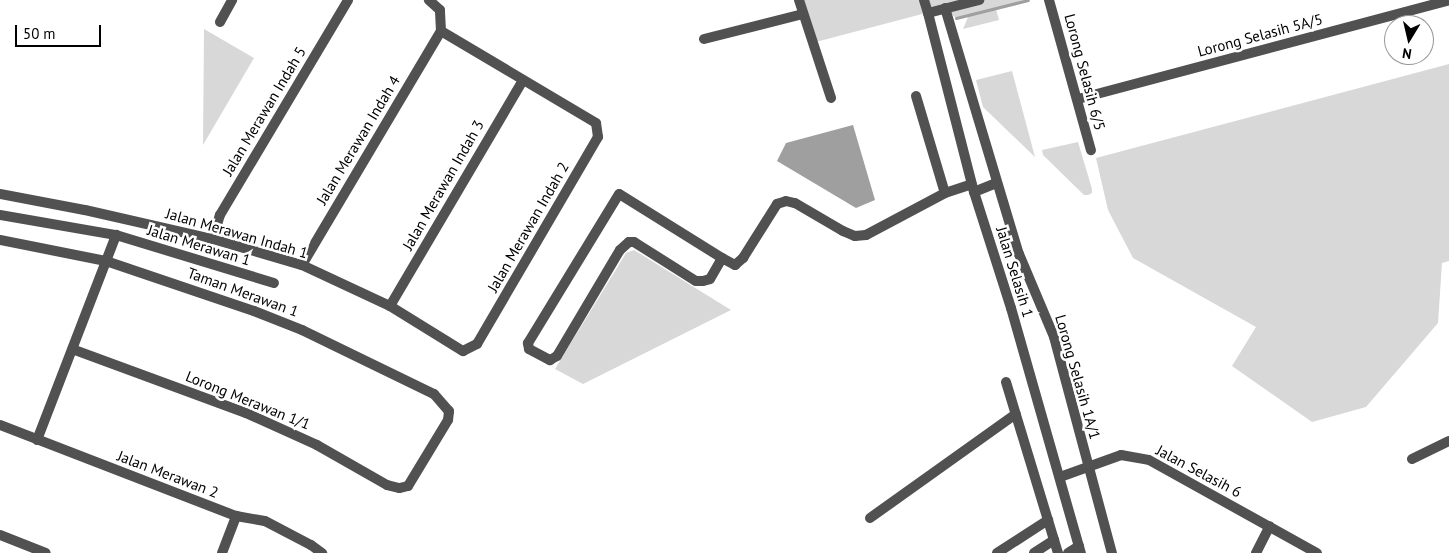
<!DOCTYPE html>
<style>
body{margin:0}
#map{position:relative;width:1449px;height:553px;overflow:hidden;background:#fff;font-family:"PT Sans",sans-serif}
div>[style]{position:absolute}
.green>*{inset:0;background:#d8d8d8}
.water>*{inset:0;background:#9f9f9f}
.stream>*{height:3px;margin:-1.5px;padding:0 1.5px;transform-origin:1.5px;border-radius:1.5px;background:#9f9f9f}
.minor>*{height:10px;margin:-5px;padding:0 5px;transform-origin:5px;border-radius:5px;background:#515151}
.tertiary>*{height:10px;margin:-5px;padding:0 5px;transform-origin:5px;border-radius:5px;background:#515151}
span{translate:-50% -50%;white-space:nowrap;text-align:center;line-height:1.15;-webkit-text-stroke:5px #fff;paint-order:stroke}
.street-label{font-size:15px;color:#000}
.north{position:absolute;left:1384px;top:15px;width:50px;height:50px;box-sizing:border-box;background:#fff;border:1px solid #999;border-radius:50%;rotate:189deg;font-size:14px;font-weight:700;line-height:20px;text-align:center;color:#000}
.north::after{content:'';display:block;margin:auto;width:18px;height:22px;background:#000;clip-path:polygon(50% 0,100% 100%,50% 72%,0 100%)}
.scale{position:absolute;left:15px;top:25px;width:86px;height:22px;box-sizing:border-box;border:2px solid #000;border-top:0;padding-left:6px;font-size:15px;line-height:18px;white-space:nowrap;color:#000;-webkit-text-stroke:4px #fff;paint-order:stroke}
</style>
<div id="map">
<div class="green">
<i style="clip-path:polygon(799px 0,1029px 0,996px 9px,999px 20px,963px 29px,968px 17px,956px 18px,945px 8px,812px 43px)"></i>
<i style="clip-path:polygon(204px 29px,254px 58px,203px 145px)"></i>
<i style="clip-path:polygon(1449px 64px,1449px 261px,1442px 263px,1438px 323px,1366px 407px,1312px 422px,1232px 366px,1256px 327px,1133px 258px,1108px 210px,1096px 158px)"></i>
<i style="clip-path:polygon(1012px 71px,1035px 157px,983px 107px,976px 80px)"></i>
<i style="clip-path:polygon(1078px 142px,1092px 189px,1092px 193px,1088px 195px,1084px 195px,1043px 155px,1042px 150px)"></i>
<i style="clip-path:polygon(634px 250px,731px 310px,583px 384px,555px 369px,626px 253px)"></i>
</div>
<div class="water">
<i style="clip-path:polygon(853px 125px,875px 200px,856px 208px,777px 161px,786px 143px)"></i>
</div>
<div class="stream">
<i style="left:956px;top:18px;width:74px;rotate:-14deg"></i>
</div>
<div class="minor">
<i style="left:799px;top:0;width:103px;rotate:71.9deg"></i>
<i style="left:1049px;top:0;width:156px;rotate:74.4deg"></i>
<i style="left:945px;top:8px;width:257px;rotate:73.3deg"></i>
<i style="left:1019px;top:254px;width:90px;rotate:67.1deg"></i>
<i style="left:1054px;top:337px;width:224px;rotate:75deg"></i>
<i style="left:928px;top:13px;width:185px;rotate:75.6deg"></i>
<i style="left:974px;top:192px;width:122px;rotate:72.3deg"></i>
<i style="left:1011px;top:308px;width:255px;rotate:74.1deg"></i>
<i style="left:220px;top:22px;width:25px;rotate:-61deg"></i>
<i style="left:704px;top:39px;width:102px;rotate:-14.2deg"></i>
<i style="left:916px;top:96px;width:101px;rotate:73.4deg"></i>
<i style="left:1078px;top:99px;width:384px;rotate:-14.9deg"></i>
<i style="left:974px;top:192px;width:24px;rotate:-22deg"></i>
<i style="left:0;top:194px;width:86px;rotate:10.7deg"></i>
<i style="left:85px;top:210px;width:131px;rotate:12.8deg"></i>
<i style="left:213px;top:239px;width:93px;rotate:16.3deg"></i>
<i style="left:302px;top:265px;width:97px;rotate:25deg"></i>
<i style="left:390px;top:306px;width:86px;rotate:31.7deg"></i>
<i style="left:463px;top:351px;width:16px;rotate:-27deg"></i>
<i style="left:477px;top:344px;width:240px;rotate:-59.7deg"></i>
<i style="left:598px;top:137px;width:14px;rotate:-98deg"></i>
<i style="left:596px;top:123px;width:180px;rotate:-149.3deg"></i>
<i style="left:0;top:215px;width:118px;rotate:9.8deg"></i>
<i style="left:116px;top:235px;width:165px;rotate:16.9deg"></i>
<i style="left:213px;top:239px;width:25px;rotate:-74deg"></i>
<i style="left:220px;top:215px;width:250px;rotate:-59.2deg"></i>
<i style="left:0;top:240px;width:108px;rotate:11.2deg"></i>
<i style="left:106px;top:261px;width:156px;rotate:18.7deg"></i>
<i style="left:254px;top:311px;width:52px;rotate:21.6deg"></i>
<i style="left:302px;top:330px;width:147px;rotate:25.9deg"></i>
<i style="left:434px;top:394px;width:23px;rotate:49deg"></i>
<i style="left:449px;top:411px;width:9px;rotate:96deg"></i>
<i style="left:448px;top:420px;width:77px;rotate:121.2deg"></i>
<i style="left:408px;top:486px;width:9px;rotate:167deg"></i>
<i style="left:399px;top:488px;width:12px;rotate:-166deg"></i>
<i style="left:387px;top:485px;width:81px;rotate:-150.3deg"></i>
<i style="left:317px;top:445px;width:78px;rotate:-155.7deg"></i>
<i style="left:246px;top:413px;width:185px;rotate:-159.8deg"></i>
<i style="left:722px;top:258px;width:121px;rotate:-148.1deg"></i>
<i style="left:619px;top:194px;width:175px;rotate:121.4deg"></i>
<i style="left:528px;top:343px;width:6px;rotate:81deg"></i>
<i style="left:529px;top:349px;width:24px;rotate:28deg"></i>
<i style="left:550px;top:360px;width:8px;rotate:-30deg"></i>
<i style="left:557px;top:356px;width:123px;rotate:-59.3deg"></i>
<i style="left:620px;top:250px;width:12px;rotate:-42deg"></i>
<i style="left:629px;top:242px;width:5px"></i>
<i style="left:634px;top:242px;width:73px;rotate:32.2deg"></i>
<i style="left:696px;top:281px;width:7px"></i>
<i style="left:703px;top:281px;width:7px;rotate:-16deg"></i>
<i style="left:710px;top:279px;width:24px;rotate:-60deg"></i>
<i style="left:722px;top:258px;width:15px;rotate:28deg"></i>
<i style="left:735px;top:265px;width:11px;rotate:-41deg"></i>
<i style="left:743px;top:258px;width:64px;rotate:-57.8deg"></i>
<i style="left:777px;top:204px;width:9px;rotate:-18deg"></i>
<i style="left:786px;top:201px;width:9px;rotate:13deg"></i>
<i style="left:795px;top:203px;width:56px;rotate:30.3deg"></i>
<i style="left:843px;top:231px;width:13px;rotate:23deg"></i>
<i style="left:855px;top:236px;width:11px;rotate:-5deg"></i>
<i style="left:866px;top:235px;width:89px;rotate:-28deg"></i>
<i style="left:945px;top:193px;width:28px;rotate:-18deg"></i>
<i style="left:302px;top:265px;width:272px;rotate:-59.3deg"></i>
<i style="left:441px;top:31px;width:21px;rotate:-93deg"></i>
<i style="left:440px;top:10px;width:15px;rotate:-138deg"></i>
<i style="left:390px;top:306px;width:262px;rotate:-59.5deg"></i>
<i style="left:1006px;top:382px;width:179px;rotate:73.1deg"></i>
<i style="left:0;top:425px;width:253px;rotate:21.1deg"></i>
<i style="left:236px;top:516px;width:29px;rotate:10deg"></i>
<i style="left:265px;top:521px;width:52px;rotate:27.6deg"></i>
<i style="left:311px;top:545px;width:14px;rotate:36deg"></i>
<i style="left:37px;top:440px;width:220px;rotate:-68.9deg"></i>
<i style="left:1412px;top:459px;width:41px;rotate:-25.9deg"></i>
<i style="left:1060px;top:477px;width:65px;rotate:-19.8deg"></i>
<i style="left:1121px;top:455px;width:28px;rotate:10deg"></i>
<i style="left:1149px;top:460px;width:192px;rotate:29deg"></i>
<i style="left:870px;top:518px;width:179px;rotate:-35.5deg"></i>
<i style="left:0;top:535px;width:49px;rotate:21.4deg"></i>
<i style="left:222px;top:553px;width:40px;rotate:-69deg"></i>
<i style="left:997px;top:553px;width:61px;rotate:-32.9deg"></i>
<i style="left:1034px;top:553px;width:24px;rotate:-33deg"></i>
<i style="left:1068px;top:553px;width:13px;rotate:-32deg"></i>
<i style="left:1256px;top:553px;width:30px;rotate:-63deg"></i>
</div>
<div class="tertiary">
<i style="left:924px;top:0;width:14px;rotate:73deg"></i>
<i style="left:928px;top:13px;width:53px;rotate:-14.3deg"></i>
</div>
<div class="street-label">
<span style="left:1260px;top:35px;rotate:-15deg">Lorong Selasih 5A/5</span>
<span style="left:1085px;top:72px;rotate:75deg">Lorong Selasih 6/5</span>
<span style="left:264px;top:111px;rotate:-59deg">Jalan Merawan Indah 5</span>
<span style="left:358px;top:140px;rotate:-59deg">Jalan Merawan Indah 4</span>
<span style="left:443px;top:185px;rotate:-60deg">Jalan Merawan Indah 3</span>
<span style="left:528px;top:227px;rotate:-60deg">Jalan Merawan Indah 2</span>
<span style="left:237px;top:233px;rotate:16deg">Jalan Merawan Indah 1</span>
<span style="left:199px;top:245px;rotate:17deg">Jalan Merawan 1</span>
<span style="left:1015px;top:272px;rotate:73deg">Jalan Selasih 1</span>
<span style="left:243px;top:292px;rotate:20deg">Taman Merawan 1</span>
<span style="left:1078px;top:377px;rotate:74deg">Lorong Selasih 1A/1</span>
<span style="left:248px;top:400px;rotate:22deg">Lorong Merawan 1/1</span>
<span style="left:1199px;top:471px;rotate:28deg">Jalan Selasih 6</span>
<span style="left:168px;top:474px;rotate:21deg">Jalan Merawan 2</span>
</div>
<div class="north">N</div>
<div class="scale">50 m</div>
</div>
